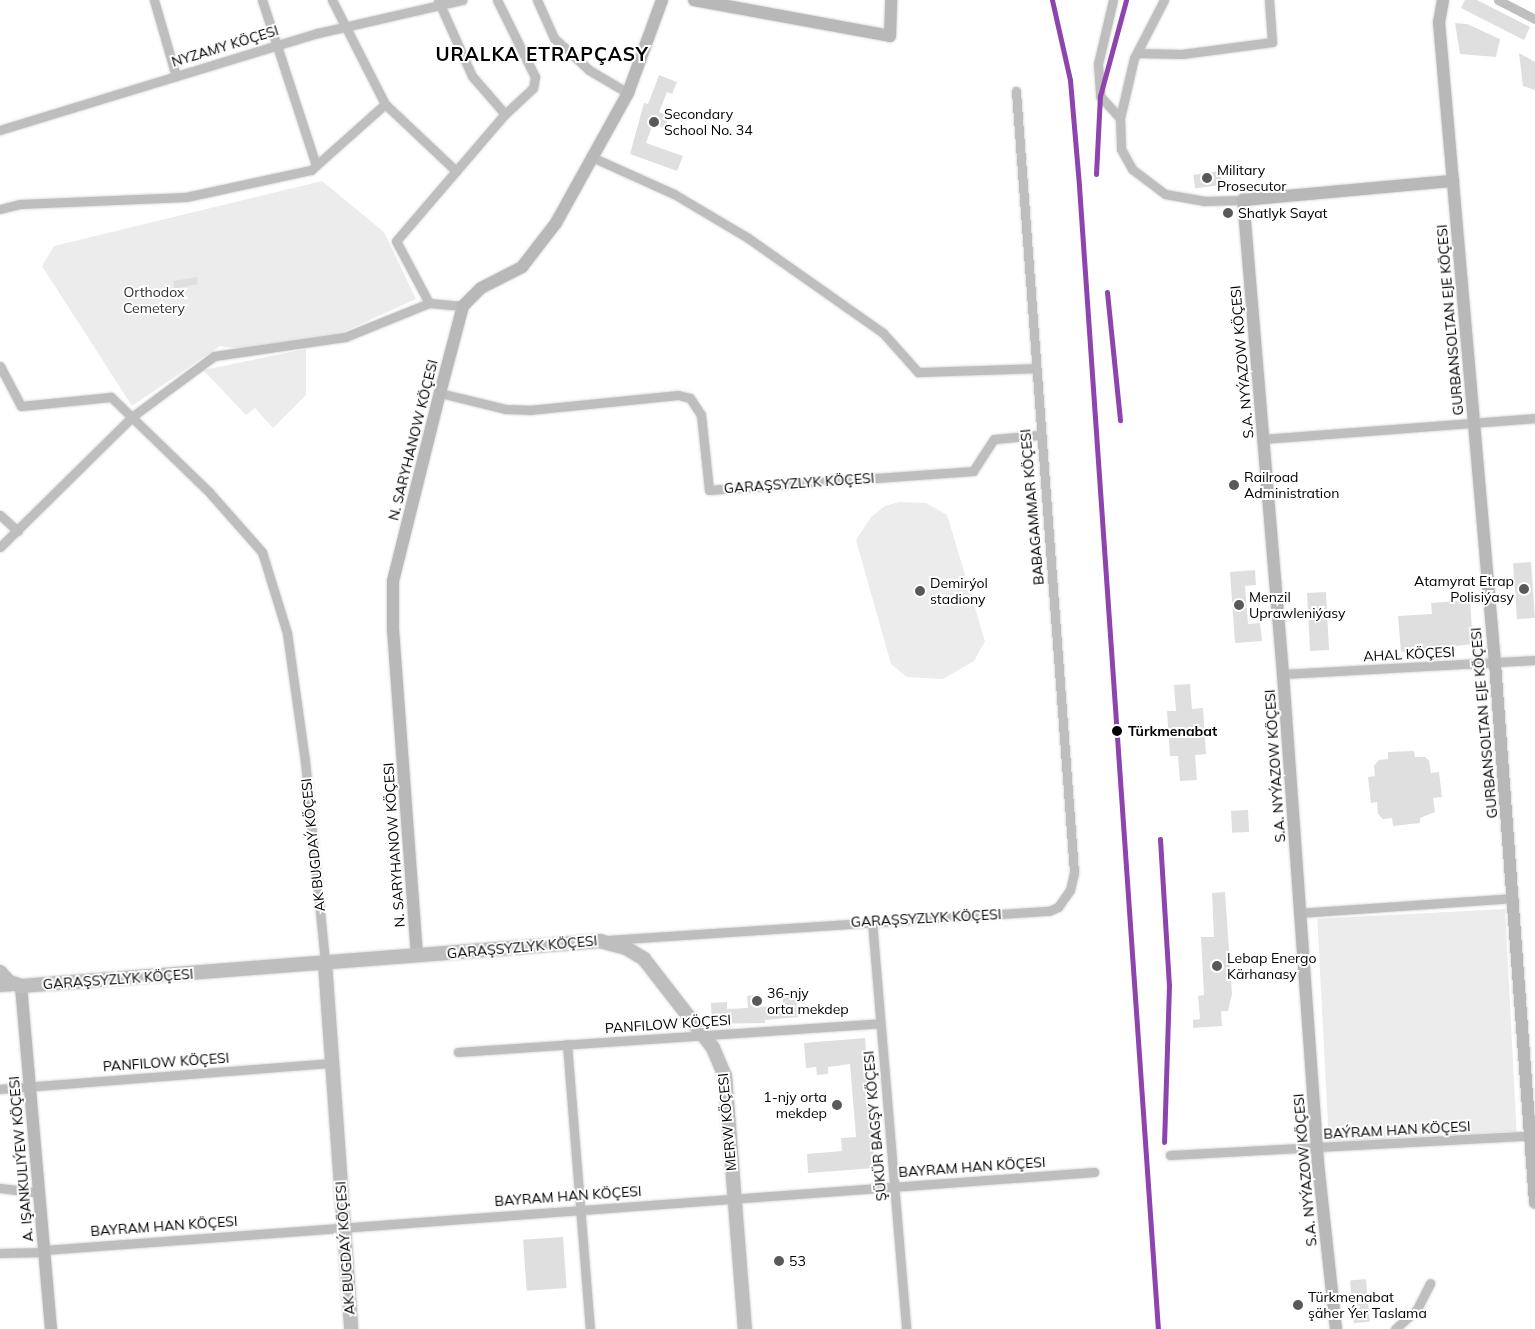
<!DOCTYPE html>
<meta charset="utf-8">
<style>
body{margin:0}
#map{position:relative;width:1535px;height:1329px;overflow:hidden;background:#fff;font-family:Mulish,sans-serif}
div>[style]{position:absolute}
.green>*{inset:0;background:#ececec;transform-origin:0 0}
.canal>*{height:9px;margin:-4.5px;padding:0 4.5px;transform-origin:4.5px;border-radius:4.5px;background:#bfbfbf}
.building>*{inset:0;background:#dfdfdf;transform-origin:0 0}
.roads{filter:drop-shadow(0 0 1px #dbdbdb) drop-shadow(0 0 1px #dbdbdb)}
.street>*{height:9px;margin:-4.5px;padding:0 4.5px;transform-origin:4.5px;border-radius:4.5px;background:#bebebe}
.secondary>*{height:12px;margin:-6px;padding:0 6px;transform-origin:6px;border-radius:6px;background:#b8b8b8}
.primary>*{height:14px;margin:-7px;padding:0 7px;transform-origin:7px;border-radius:7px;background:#bebebe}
.rail-1>*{height:5px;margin:-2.5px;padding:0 2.5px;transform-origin:2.5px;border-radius:2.5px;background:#8e44ad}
.dots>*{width:14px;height:14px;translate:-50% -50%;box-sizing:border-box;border:2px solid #fff;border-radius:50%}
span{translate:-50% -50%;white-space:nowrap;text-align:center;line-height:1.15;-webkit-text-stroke:4px #fff;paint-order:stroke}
.street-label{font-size:14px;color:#000}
.poi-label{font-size:14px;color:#000}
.left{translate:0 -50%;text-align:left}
.right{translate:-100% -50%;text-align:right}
.park-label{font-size:14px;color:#333}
.stop-label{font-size:14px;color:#000;font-weight:700}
.district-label{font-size:19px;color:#000;font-weight:700;letter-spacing:1px}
</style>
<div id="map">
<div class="green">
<i style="clip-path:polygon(322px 181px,384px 232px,416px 299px,341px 333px,245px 349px,220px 346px,132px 406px,42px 266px,54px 246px)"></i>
<i style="clip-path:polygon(306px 349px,306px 395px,273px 428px,255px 408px,246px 415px,203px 370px)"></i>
<i style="clip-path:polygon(899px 502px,926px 503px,947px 515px,985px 641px,974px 661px,943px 679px,907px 677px,891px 664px,856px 540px,871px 517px,885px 506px)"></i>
<i style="left:1505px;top:909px;width:223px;height:188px;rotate:87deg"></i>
</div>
<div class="canal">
<i style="left:1498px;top:0;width:42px;rotate:27.2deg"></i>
</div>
<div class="building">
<i style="clip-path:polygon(1465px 0,1477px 0,1530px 27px,1524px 40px,1461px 8px)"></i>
<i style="clip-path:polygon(1455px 23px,1467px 24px,1500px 39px,1496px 57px,1460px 54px)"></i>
<i style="clip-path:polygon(1519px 53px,1535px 62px,1535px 90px,1523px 86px)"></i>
<i style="clip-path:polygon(659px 75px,677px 82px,672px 94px,667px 92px,659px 112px,669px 116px,665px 128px,653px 124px,646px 143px,683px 156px,677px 171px,630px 154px,644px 103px,648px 104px)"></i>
<i style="left:1220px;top:171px;width:14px;height:27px;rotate:82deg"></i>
<i style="clip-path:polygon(197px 277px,198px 284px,174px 289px,173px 281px)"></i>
<i style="left:1531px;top:562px;width:56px;height:18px;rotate:86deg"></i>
<i style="clip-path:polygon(1255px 570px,1256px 585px,1245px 586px,1248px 624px,1260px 623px,1262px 641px,1235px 643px,1230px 572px)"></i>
<i style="left:1326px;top:592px;width:58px;height:19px;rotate:87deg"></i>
<i style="clip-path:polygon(1470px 600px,1473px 644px,1401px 652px,1398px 616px,1432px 614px,1431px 603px)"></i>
<i style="clip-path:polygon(1190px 684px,1192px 709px,1203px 708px,1206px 754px,1195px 755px,1197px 780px,1180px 781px,1178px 756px,1170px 756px,1167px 711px,1176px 711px,1174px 685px)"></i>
<i style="clip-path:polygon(1414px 751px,1415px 757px,1425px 757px,1429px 761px,1431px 773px,1439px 772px,1442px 797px,1433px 798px,1435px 812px,1420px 818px,1420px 823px,1393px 826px,1392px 818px,1383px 819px,1378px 814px,1377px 802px,1371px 803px,1368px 777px,1375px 776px,1374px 766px,1379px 760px,1388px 759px,1388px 752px)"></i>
<i style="left:1248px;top:810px;width:22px;height:17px;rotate:87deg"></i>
<i style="clip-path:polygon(1225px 892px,1232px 994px,1228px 1011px,1221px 1011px,1222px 1026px,1193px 1028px,1193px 1020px,1200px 1019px,1198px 996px,1204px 995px,1201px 937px,1214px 937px,1212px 893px)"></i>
<i style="clip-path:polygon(760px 994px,761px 1007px,783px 1005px,783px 998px,797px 997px,798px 1017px,765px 1020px,765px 1023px,712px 1024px,711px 1003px,727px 1002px,727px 1009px,748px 1008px,747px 996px)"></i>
<i style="clip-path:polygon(865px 1038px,875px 1168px,808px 1173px,807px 1154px,842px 1151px,841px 1138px,856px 1137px,850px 1064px,828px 1067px,828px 1074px,817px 1075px,816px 1067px,806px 1068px,804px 1043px)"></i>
<i style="left:563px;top:1237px;width:51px;height:40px;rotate:86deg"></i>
<i style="left:1366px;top:1279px;width:43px;height:16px;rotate:85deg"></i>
</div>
<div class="roads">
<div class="street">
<i style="left:154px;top:0;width:79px;rotate:73.9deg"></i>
<i style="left:262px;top:0;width:174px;rotate:71.9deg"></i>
<i style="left:332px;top:0;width:117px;rotate:63deg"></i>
<i style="left:385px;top:104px;width:98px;rotate:43.3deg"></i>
<i style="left:497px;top:0;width:86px;rotate:63.7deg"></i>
<i style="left:535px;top:77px;width:11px;rotate:100deg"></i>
<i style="left:533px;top:88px;width:38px;rotate:137deg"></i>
<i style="left:537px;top:0;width:42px;rotate:65.9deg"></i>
<i style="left:554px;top:38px;width:47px;rotate:42.4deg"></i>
<i style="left:589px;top:70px;width:45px;rotate:30.5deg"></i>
<i style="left:1113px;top:0;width:66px;rotate:103.2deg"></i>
<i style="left:1098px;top:64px;width:32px;rotate:86deg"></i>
<i style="left:1100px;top:96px;width:30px;rotate:48deg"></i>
<i style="left:1164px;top:0;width:65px;rotate:117.3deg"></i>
<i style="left:1134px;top:58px;width:62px;rotate:103.1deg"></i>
<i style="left:1120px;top:118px;width:31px;rotate:88deg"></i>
<i style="left:1121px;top:149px;width:23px;rotate:61deg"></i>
<i style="left:1132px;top:169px;width:41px;rotate:37.1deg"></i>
<i style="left:1165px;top:194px;width:39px;rotate:10deg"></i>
<i style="left:1203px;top:201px;width:40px;rotate:-1.4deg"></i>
<i style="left:1137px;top:53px;width:45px;rotate:1.3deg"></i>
<i style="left:1182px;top:54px;width:91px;rotate:-7.6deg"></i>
<i style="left:1272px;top:42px;width:42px;rotate:-94.1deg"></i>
<i style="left:0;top:130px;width:332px;rotate:-17deg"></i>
<i style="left:318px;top:33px;width:148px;rotate:-12.9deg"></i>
<i style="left:594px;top:158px;width:88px;rotate:24.2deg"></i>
<i style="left:674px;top:194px;width:86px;rotate:30.7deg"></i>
<i style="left:748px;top:238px;width:165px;rotate:35.1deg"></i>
<i style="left:883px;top:333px;width:52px;rotate:48.1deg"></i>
<i style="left:918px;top:372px;width:118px;rotate:-1.9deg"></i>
<i style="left:0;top:209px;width:21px;rotate:-14deg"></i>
<i style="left:20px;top:204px;width:166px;rotate:-2.4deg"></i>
<i style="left:186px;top:197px;width:128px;rotate:-12.2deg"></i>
<i style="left:311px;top:170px;width:99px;rotate:-41.7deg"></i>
<i style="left:429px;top:303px;width:70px;rotate:-118deg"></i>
<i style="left:396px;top:241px;width:167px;rotate:-49.4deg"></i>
<i style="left:505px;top:114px;width:50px;rotate:-131deg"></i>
<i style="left:472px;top:76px;width:83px;rotate:-114.1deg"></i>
<i style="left:0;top:366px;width:45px;rotate:62.3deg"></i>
<i style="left:21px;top:406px;width:90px;rotate:-5.7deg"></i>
<i style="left:111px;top:397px;width:136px;rotate:44.1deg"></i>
<i style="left:209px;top:492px;width:80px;rotate:48.5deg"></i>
<i style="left:262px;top:552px;width:85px;rotate:72.8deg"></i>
<i style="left:287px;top:633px;width:129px;rotate:82deg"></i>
<i style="left:305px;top:761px;width:203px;rotate:84.3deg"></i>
<i style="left:440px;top:393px;width:67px;rotate:13.8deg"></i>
<i style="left:505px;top:409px;width:24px;rotate:2deg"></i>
<i style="left:529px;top:410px;width:150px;rotate:-5.7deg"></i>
<i style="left:678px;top:395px;width:12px;rotate:14deg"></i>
<i style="left:690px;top:398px;width:20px;rotate:57deg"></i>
<i style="left:701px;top:415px;width:75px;rotate:83.9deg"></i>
<i style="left:709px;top:490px;width:265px;rotate:-4.1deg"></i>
<i style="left:973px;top:471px;width:38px;rotate:-57deg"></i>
<i style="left:994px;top:439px;width:45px;rotate:-5.1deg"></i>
<i style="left:1264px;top:439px;width:272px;rotate:-4.4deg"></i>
<i style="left:0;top:515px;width:24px;rotate:42deg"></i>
<i style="left:0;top:547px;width:187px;rotate:-44.6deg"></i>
<i style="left:133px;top:416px;width:101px;rotate:-36.5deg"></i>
<i style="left:214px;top:356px;width:132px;rotate:-8.3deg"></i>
<i style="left:345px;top:337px;width:91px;rotate:-22deg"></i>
<i style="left:429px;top:303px;width:34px;rotate:5deg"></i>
<i style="left:1283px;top:674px;width:252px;rotate:-3.2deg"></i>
<i style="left:1299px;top:913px;width:215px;rotate:-4deg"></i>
<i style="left:872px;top:921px;width:409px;rotate:85.2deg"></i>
<i style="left:608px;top:940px;width:442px;rotate:-3.8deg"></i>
<i style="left:1049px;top:911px;width:10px;rotate:-24deg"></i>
<i style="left:1058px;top:907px;width:21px;rotate:-55deg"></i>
<i style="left:1070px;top:890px;width:18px;rotate:-77deg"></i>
<i style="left:1074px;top:872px;width:783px;rotate:-94.25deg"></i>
<i style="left:0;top:987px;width:16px;rotate:-4deg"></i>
<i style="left:567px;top:1044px;width:286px;rotate:85.4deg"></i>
<i style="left:458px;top:1052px;width:423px;rotate:-3.9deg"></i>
<i style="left:0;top:1089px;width:335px;rotate:-4.5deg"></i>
<i style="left:1170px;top:1155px;width:366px;rotate:-3.1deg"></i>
<i style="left:0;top:1188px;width:39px;rotate:7deg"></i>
<i style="left:44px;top:1250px;width:1053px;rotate:-4.25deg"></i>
<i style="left:0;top:1253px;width:44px;rotate:-1.3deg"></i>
<i style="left:1395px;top:1329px;width:30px;rotate:-42deg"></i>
<i style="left:1417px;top:1309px;width:29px;rotate:-63deg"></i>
</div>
<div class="secondary">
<i style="left:694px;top:0;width:199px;rotate:10.4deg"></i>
<i style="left:890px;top:36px;width:36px;rotate:-88deg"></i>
<i style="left:1443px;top:0;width:22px;rotate:100deg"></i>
<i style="left:1439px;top:22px;width:643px;rotate:85.01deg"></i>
<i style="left:1495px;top:663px;width:541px;rotate:85.76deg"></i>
<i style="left:417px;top:956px;width:328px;rotate:-94.2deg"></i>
<i style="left:393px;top:629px;width:48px;rotate:-90deg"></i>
<i style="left:393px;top:581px;width:194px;rotate:-76deg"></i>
<i style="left:440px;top:393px;width:90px;rotate:-75.2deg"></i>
<i style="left:463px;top:306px;width:25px;rotate:-45deg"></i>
<i style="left:481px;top:288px;width:46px;rotate:-27.1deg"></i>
<i style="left:522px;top:267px;width:56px;rotate:-52.3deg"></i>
<i style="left:556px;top:223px;width:149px;rotate:-61deg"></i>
<i style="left:628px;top:93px;width:99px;rotate:-69.9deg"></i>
<i style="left:21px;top:986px;width:344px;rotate:85deg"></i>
<i style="left:1336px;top:1329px;width:168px;rotate:-96.2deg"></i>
<i style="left:1318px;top:1162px;width:489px;rotate:-94.1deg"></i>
<i style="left:1283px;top:674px;width:476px;rotate:-94.8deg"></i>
<i style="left:1243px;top:200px;width:211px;rotate:-5.2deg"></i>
</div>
<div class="primary">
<i style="left:325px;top:963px;width:367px;rotate:85.9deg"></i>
<i style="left:0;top:972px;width:13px;rotate:48deg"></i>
<i style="left:9px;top:982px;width:13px;rotate:18deg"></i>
<i style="left:21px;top:986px;width:581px;rotate:-4.44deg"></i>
<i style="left:600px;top:941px;width:27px;rotate:15deg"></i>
<i style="left:626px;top:948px;width:21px;rotate:31deg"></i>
<i style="left:644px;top:959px;width:113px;rotate:52.2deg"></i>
<i style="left:713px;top:1048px;width:30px;rotate:67deg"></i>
<i style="left:725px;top:1076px;width:254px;rotate:85.5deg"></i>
</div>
</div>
<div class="rail-1">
<i style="left:1052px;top:0;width:82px;rotate:77.3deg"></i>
<i style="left:1070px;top:80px;width:106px;rotate:85.1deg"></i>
<i style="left:1079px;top:186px;width:1146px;rotate:86.05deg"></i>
<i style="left:1096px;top:174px;width:78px;rotate:-87.1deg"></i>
<i style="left:1100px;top:96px;width:99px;rotate:-74.8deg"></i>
<i style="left:1107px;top:292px;width:129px;rotate:84.2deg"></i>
<i style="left:1160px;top:839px;width:146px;rotate:86.5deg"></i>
<i style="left:1169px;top:985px;width:157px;rotate:91.8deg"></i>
</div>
<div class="dots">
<i style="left:654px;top:122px;background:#595959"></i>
<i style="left:1207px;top:178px;background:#595959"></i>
<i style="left:1228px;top:213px;background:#595959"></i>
<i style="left:1234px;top:485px;background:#595959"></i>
<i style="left:1524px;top:589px;background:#595959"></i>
<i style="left:920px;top:591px;background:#595959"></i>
<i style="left:1239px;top:605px;background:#595959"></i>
<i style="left:1117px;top:731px;background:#000"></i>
<i style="left:1217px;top:966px;background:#595959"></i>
<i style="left:757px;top:1001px;background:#595959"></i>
<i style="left:837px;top:1105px;background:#595959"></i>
<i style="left:779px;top:1261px;background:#595959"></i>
<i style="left:1298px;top:1305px;background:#595959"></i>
</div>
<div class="street-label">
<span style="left:225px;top:46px;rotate:-17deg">NYZAMY KÖÇESI</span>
<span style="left:1450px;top:320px;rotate:-95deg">GURBANSOLTAN EJE KÖÇESI</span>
<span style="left:1242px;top:362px;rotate:-95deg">S.A. NYÝAZOW KÖÇESI</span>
<span style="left:413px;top:440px;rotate:-76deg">N. SARYHANOW KÖÇESI</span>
<span style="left:799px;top:483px;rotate:-4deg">GARAŞSYZLYK KÖÇESI</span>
<span style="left:1032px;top:507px;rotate:-95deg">BABAGAMMAR KÖÇESI</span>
<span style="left:1409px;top:654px;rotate:-3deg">AHAL KÖÇESI</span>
<span style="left:1484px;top:723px;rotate:-95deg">GURBANSOLTAN EJE KÖÇESI</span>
<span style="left:1275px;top:766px;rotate:-94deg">S.A. NYÝAZOW KÖÇESI</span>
<span style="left:313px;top:845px;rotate:-96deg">AK BUGDAÝ KÖÇESI</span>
<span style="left:394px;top:845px;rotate:-94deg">N. SARYHANOW KÖÇESI</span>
<span style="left:926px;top:918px;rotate:-3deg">GARAŞSYZLYK KÖÇESI</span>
<span style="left:522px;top:947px;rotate:-5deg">GARAŞSYZLYK KÖÇESI</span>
<span style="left:118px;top:979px;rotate:-4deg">GARAŞSYZLYK KÖÇESI</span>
<span style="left:668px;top:1024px;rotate:-4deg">PANFILOW KÖÇESI</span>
<span style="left:166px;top:1062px;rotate:-4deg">PANFILOW KÖÇESI</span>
<span style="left:727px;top:1122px;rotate:-95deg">MERW KÖÇESI</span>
<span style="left:875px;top:1126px;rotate:-95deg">ŞÜKÜR BAGŞY KÖÇESI</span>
<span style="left:1397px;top:1130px;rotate:-3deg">BAÝRAM HAN KÖÇESI</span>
<span style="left:21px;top:1159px;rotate:-95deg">A. IŞANKULIÝEW KÖÇESI</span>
<span style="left:972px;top:1167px;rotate:-4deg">BAYRAM HAN KÖÇESI</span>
<span style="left:1305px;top:1170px;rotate:-95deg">S.A. NYÝAZOW KÖÇESI</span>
<span style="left:568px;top:1196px;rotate:-4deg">BAYRAM HAN KÖÇESI</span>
<span style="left:164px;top:1226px;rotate:-4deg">BAYRAM HAN KÖÇESI</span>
<span style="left:345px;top:1248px;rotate:-94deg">AK BUGDAÝ KÖÇESI</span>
</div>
<div class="poi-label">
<span class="left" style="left:664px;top:122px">Secondary<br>School No. 34</span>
<span class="left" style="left:1217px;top:178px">Military<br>Prosecutor</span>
<span class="left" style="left:1238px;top:213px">Shatlyk Sayat</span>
<span class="left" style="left:1244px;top:485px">Railroad<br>Administration</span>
<span class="right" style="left:1514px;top:589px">Atamyrat Etrap<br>Polisiýasy</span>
<span class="left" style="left:930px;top:591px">Demirýol<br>stadiony</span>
<span class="left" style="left:1249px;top:605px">Menzil<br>Uprawleniýasy</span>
<span class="left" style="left:1227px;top:966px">Lebap Energo<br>Kärhanasy</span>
<span class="left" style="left:767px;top:1001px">36-njy<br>orta mekdep</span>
<span class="right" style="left:827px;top:1105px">1-njy orta<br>mekdep</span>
<span class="left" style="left:789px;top:1261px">53</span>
<span class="left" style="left:1308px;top:1305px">Türkmenabat<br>şäher Ýer Taslama</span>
</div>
<div class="park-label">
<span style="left:154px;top:300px">Orthodox<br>Cemetery</span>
</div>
<div class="stop-label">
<span class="left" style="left:1128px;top:731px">Türkmenabat</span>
</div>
<div class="district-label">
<span style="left:542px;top:55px">URALKA ETRAPÇASY</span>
</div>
</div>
